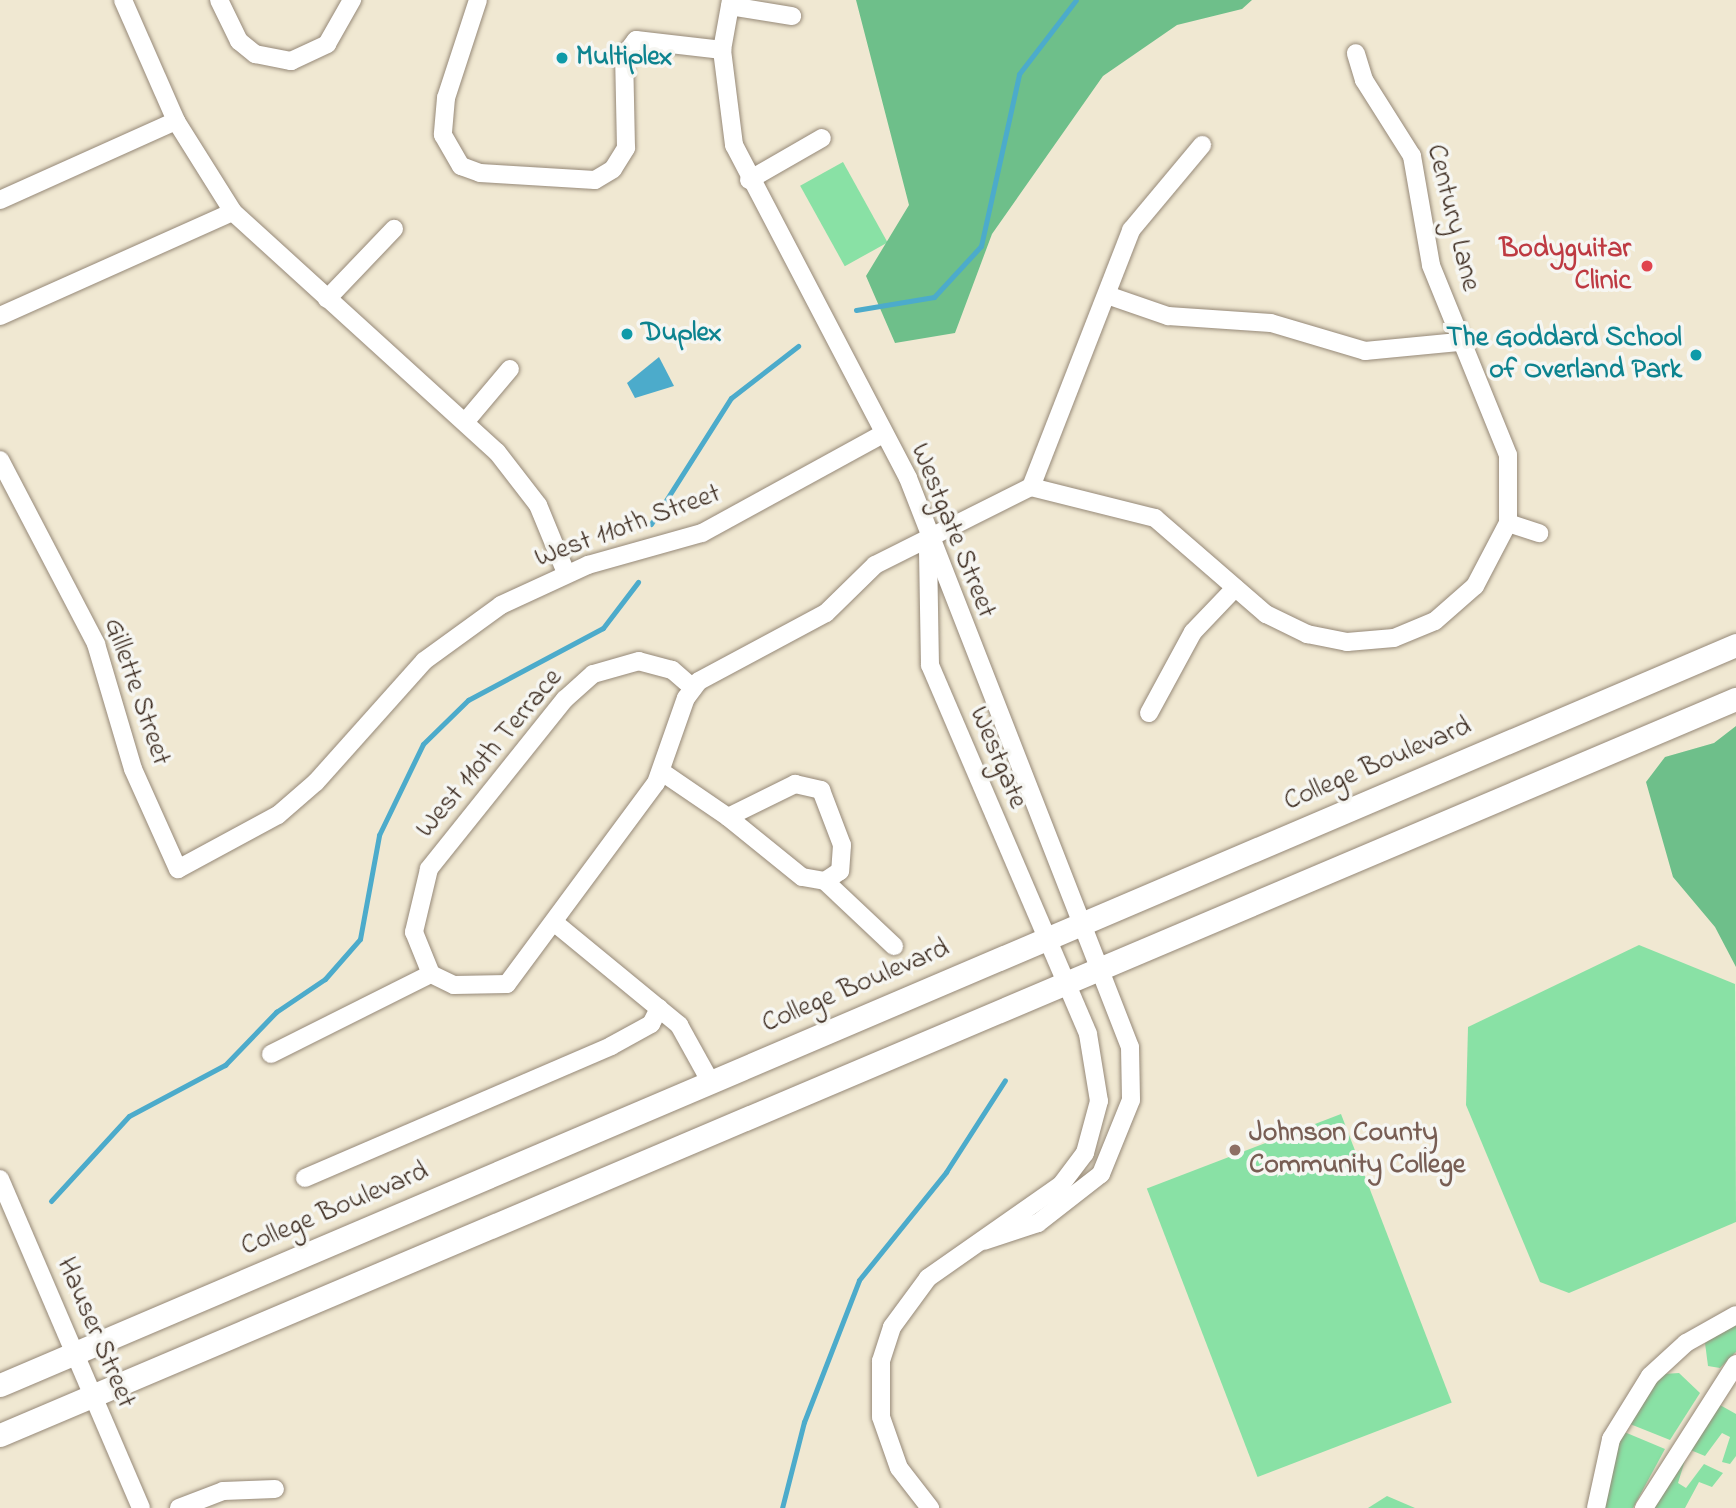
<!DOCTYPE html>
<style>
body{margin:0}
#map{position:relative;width:1736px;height:1508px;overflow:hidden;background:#f0e8d2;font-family:"Indie Flower",sans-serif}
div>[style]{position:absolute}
.green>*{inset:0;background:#89e1a5;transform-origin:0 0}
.forest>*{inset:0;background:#6ebf8a}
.water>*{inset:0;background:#4cabcb}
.stream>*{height:5px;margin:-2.5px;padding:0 2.5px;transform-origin:2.5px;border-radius:2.5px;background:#4cabcb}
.roads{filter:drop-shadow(0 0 2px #968978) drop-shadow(0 0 2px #968978)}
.minor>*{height:18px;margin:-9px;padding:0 9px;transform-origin:9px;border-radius:9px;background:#fff}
.major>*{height:23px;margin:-11.5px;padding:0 11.5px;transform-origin:11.5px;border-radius:11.5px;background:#fff}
.dots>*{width:19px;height:19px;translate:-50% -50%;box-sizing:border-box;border:4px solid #f6f6f2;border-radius:50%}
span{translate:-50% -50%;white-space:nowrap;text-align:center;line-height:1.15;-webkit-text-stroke:7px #f6f6f2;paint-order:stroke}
.culture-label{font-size:28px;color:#0d838f;font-weight:700}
.left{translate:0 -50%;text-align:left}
.right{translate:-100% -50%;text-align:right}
.street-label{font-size:28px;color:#3b2a1e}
.health-label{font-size:28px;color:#be3a42;font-weight:700}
.education-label{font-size:28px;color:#785e54;font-weight:700}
</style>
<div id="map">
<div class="green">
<i style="left:843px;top:162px;width:92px;height:49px;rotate:61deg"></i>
<i style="clip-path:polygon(1639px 945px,1735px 984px,1736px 1222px,1569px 1293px,1540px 1282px,1466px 1105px,1468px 1027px)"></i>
<i style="left:1341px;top:1114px;width:309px;height:208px;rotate:69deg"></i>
<i style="clip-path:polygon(1736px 1324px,1736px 1352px,1720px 1368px,1708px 1366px,1705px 1343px)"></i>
<i style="clip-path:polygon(1679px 1373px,1700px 1393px,1670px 1440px,1630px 1424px,1640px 1400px,1663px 1374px)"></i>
<i style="clip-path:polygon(1720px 1405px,1736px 1414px,1736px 1456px,1730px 1464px,1722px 1462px,1730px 1437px,1722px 1433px,1705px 1456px,1688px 1449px)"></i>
<i style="clip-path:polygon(1622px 1431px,1665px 1449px,1633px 1508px,1602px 1508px)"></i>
<i style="clip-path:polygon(1686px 1457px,1678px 1483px,1686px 1488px,1704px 1464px,1723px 1473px,1712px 1487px,1699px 1482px,1685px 1508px,1651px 1508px)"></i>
<i style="clip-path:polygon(1387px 1496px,1415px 1508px,1368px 1508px)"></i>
</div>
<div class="forest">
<i style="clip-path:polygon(856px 0,1252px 0,1242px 9px,1177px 25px,1103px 76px,992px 234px,955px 333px,895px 343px,866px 276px,909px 205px)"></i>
<i style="clip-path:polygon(1736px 726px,1736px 967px,1715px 927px,1673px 877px,1646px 782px,1665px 757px,1714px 743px)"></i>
</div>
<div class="water">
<i style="clip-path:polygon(659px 357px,674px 386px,635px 398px,627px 383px)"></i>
</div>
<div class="stream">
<i style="left:856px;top:310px;width:79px;rotate:-9.5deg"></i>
<i style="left:934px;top:297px;width:69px;rotate:-47.3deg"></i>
<i style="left:981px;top:246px;width:176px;rotate:-77.5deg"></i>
<i style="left:1019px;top:74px;width:93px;rotate:-52.4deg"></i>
<i style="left:651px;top:524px;width:149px;rotate:-57.6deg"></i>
<i style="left:731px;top:398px;width:85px;rotate:-37.8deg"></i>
<i style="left:51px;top:1201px;width:115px;rotate:-47.5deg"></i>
<i style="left:129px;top:1116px;width:109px;rotate:-28deg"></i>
<i style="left:225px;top:1065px;width:74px;rotate:-46.1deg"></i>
<i style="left:276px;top:1012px;width:59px;rotate:-34deg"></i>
<i style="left:325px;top:979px;width:53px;rotate:-48.8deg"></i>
<i style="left:360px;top:939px;width:106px;rotate:-79.6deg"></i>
<i style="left:379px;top:835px;width:101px;rotate:-64.2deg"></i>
<i style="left:423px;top:744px;width:63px;rotate:-44.4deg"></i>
<i style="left:468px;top:700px;width:153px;rotate:-28.1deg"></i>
<i style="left:603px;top:628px;width:58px;rotate:-52.7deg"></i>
<i style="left:782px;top:1508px;width:89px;rotate:-75.7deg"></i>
<i style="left:804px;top:1422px;width:152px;rotate:-68.8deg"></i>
<i style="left:859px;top:1280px;width:139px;rotate:-51.1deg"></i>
<i style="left:946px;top:1172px;width:109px;rotate:-57.3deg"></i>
</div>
<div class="roads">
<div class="minor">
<i style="left:123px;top:0;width:132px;rotate:66.3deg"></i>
<i style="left:176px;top:121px;width:107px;rotate:57.9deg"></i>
<i style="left:233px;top:212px;width:357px;rotate:42.3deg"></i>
<i style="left:497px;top:452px;width:67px;rotate:52.3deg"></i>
<i style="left:538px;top:505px;width:74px;rotate:67.6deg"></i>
<i style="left:219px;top:0;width:46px;rotate:64deg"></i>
<i style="left:239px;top:41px;width:21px;rotate:39deg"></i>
<i style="left:255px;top:54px;width:37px;rotate:11deg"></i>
<i style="left:291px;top:61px;width:40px;rotate:-25deg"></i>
<i style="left:327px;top:44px;width:51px;rotate:-60.4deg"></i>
<i style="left:478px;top:0;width:103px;rotate:108.1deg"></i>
<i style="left:446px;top:98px;width:37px;rotate:95deg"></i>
<i style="left:443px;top:135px;width:36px;rotate:60deg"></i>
<i style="left:461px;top:166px;width:20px;rotate:20deg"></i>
<i style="left:480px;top:173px;width:115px;rotate:3.5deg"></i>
<i style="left:595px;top:180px;width:21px;rotate:-31deg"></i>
<i style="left:613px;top:169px;width:25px;rotate:-58deg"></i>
<i style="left:626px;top:148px;width:92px;rotate:-91.2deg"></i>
<i style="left:624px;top:56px;width:20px;rotate:-53deg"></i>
<i style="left:636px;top:40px;width:87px;rotate:6.6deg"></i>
<i style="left:731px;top:0;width:51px;rotate:100.2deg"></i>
<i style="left:722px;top:50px;width:96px;rotate:82.8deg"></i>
<i style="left:734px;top:145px;width:376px;rotate:62.4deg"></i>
<i style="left:908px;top:478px;width:611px;rotate:68.69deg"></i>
<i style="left:1130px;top:1047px;width:53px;rotate:88.9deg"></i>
<i style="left:1131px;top:1100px;width:80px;rotate:112.1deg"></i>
<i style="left:1101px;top:1174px;width:80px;rotate:142.1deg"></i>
<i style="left:1038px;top:1223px;width:57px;rotate:161.6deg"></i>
<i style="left:730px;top:6px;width:63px;rotate:9.2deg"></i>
<i style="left:749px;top:180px;width:84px;rotate:-29.9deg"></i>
<i style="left:0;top:200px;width:193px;rotate:-24.2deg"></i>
<i style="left:1107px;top:295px;width:65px;rotate:19deg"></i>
<i style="left:1168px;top:316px;width:103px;rotate:3.9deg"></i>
<i style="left:1271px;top:323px;width:98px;rotate:16.6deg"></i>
<i style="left:1365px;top:351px;width:94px;rotate:-5.5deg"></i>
<i style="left:327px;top:299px;width:97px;rotate:-46.3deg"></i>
<i style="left:0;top:316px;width:255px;rotate:-24.1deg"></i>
<i style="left:466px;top:421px;width:68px;rotate:-49.8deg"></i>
<i style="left:0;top:460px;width:208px;rotate:62.4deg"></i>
<i style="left:96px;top:644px;width:130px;rotate:73.5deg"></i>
<i style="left:133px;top:769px;width:110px;rotate:65.8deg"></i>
<i style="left:178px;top:869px;width:114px;rotate:-28.4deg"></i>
<i style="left:278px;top:815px;width:50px;rotate:-41deg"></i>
<i style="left:316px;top:782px;width:162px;rotate:-48.2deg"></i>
<i style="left:424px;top:661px;width:95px;rotate:-36deg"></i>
<i style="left:501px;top:605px;width:96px;rotate:-24.7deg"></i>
<i style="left:588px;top:565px;width:118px;rotate:-15.7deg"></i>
<i style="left:702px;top:533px;width:206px;rotate:-28.7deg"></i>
<i style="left:1031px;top:487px;width:128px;rotate:14deg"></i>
<i style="left:1155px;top:518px;width:147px;rotate:40.9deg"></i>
<i style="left:1266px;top:614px;width:46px;rotate:26deg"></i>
<i style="left:1307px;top:634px;width:41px;rotate:11.3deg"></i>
<i style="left:1347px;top:642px;width:47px;rotate:-4.9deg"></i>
<i style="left:1394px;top:638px;width:44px;rotate:-22.5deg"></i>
<i style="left:1435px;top:621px;width:53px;rotate:-41.2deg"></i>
<i style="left:1475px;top:586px;width:71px;rotate:-62.4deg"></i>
<i style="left:1508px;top:523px;width:68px;rotate:-90deg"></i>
<i style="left:1508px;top:455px;width:205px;rotate:-112.1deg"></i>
<i style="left:1431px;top:265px;width:111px;rotate:-99.9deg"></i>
<i style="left:1412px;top:156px;width:90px;rotate:-122.3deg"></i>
<i style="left:1364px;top:80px;width:28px;rotate:-107deg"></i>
<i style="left:1508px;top:523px;width:33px;rotate:18deg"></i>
<i style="left:928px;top:551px;width:114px;rotate:89deg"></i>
<i style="left:930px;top:665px;width:401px;rotate:66.8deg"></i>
<i style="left:1088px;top:1034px;width:68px;rotate:80.7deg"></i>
<i style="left:1099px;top:1101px;width:54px;rotate:105.1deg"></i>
<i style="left:1085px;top:1153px;width:39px;rotate:127deg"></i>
<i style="left:1062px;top:1184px;width:164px;rotate:145deg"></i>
<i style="left:928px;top:1278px;width:61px;rotate:126.3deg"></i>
<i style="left:892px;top:1327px;width:36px;rotate:108deg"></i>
<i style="left:881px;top:1361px;width:56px;rotate:90deg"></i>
<i style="left:881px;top:1417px;width:54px;rotate:70.6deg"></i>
<i style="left:899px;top:1468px;width:51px;rotate:52.2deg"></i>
<i style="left:693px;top:688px;width:28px;rotate:-139deg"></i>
<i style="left:672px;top:670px;width:34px;rotate:-165deg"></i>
<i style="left:639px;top:661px;width:48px;rotate:164.2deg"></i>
<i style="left:593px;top:674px;width:38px;rotate:138deg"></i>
<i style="left:565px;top:699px;width:218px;rotate:128.7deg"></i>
<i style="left:429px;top:869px;width:65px;rotate:103.4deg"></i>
<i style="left:414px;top:932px;width:45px;rotate:68deg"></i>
<i style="left:431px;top:974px;width:25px;rotate:26deg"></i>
<i style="left:454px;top:985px;width:53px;rotate:-1.1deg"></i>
<i style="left:507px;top:984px;width:250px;rotate:-53.5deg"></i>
<i style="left:656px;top:783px;width:90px;rotate:-70.6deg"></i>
<i style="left:686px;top:698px;width:21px;rotate:-53deg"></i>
<i style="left:699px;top:681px;width:144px;rotate:-28.2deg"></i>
<i style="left:826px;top:613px;width:69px;rotate:-44.4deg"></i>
<i style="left:875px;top:565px;width:174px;rotate:-26.6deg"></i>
<i style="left:1031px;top:487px;width:276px;rotate:-68.7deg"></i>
<i style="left:1131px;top:230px;width:111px;rotate:-50.1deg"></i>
<i style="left:1149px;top:713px;width:92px;rotate:-61.5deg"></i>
<i style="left:1193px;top:632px;width:61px;rotate:-46.3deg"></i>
<i style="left:662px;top:772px;width:80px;rotate:34.3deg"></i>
<i style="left:728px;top:817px;width:75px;rotate:-26.2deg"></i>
<i style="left:795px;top:784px;width:27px;rotate:13deg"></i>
<i style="left:821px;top:790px;width:59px;rotate:69.1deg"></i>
<i style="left:842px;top:845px;width:26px;rotate:94deg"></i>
<i style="left:840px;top:871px;width:18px;rotate:146deg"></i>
<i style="left:825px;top:881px;width:23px;rotate:-170deg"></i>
<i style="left:802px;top:877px;width:95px;rotate:-141deg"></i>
<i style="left:825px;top:881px;width:95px;rotate:43.3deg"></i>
<i style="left:555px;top:923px;width:161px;rotate:39.4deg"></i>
<i style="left:679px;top:1025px;width:64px;rotate:61deg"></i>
<i style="left:271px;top:1054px;width:179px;rotate:-26.6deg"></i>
<i style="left:305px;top:1178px;width:333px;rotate:-23.3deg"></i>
<i style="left:611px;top:1046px;width:46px;rotate:-28.8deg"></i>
<i style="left:651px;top:1024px;width:18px;rotate:-63deg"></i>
<i style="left:0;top:1179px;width:358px;rotate:66.8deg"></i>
<i style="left:179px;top:1508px;width:47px;rotate:-21.1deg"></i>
<i style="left:223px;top:1491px;width:52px;rotate:-2.2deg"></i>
<i style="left:1596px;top:1508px;width:71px;rotate:-77.7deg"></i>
<i style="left:1611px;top:1439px;width:74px;rotate:-58.2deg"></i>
<i style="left:1650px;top:1376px;width:49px;rotate:-42.5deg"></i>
<i style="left:1686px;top:1343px;width:57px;rotate:-29.2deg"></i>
<i style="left:1644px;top:1508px;width:171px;rotate:-57.4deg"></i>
</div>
<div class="major">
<i style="left:0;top:1385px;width:1887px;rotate:-23.09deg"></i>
<i style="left:0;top:1435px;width:1886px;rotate:-22.98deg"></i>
</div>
</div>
<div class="dots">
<i style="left:562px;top:58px;background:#0f9aa8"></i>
<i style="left:1647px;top:266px;background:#e0444e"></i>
<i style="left:627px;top:334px;background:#0f9aa8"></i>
<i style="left:1696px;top:355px;background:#0f9aa8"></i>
<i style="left:1235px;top:1150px;background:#8d6e63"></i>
</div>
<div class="culture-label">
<span class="left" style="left:576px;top:58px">Multiplex</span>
<span class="left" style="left:641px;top:334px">Duplex</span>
<span class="right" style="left:1682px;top:355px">The Goddard School<br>of Overland Park</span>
</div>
<div class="street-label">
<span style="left:1452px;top:218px;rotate:76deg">Century Lane</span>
<span style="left:628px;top:527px;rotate:-20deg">West 110th Street</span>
<span style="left:952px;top:531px;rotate:68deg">Westgate Street</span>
<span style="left:136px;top:692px;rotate:71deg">Gillette Street</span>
<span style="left:490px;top:754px;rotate:-50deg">West 110th Terrace</span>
<span style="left:997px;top:758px;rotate:67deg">Westgate</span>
<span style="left:1378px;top:765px;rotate:-23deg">College Boulevard</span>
<span style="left:856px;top:987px;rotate:-23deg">College Boulevard</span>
<span style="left:335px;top:1210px;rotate:-23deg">College Boulevard</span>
<span style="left:95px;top:1333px;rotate:67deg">Hauser Street</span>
</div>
<div class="health-label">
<span class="right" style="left:1631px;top:266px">Bodyguitar<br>Clinic</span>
</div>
<div class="education-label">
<span class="left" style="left:1249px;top:1150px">Johnson County<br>Community College</span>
</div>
</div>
